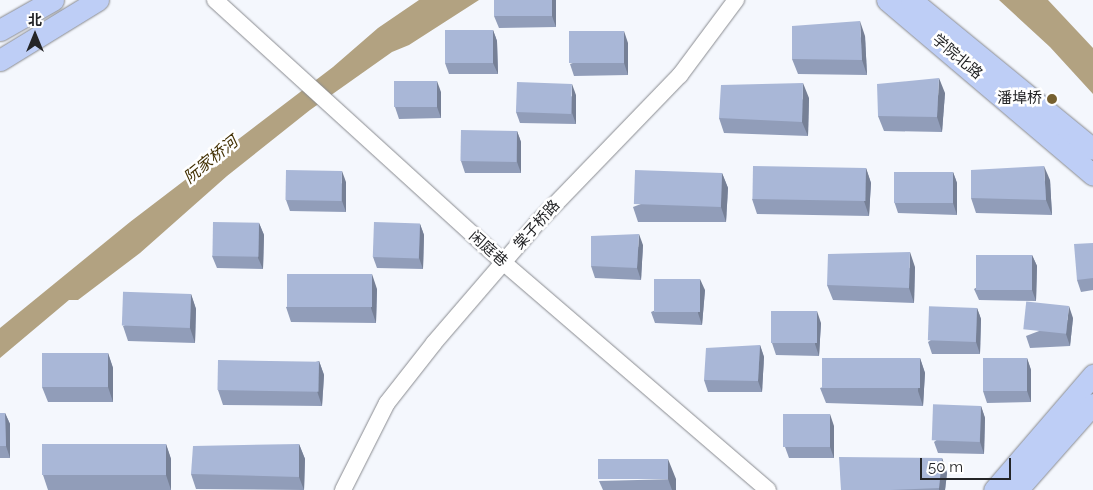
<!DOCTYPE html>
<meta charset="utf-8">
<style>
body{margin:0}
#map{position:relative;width:1093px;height:490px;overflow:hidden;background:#f4f7fd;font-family:Raleway,"Noto Sans SC",sans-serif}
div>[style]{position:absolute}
.water>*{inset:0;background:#b2a281}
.roads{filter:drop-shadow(0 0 1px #888a8f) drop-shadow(0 0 1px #888a8f)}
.minor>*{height:16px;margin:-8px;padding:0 8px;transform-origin:8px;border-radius:8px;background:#fff}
.major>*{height:21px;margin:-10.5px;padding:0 10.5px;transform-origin:10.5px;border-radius:10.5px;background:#becef6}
.wall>*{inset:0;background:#919db9}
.shaded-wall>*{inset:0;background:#768096}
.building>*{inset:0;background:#a9b7d7;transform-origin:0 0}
.dots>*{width:14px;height:14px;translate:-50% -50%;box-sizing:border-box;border:2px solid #fff;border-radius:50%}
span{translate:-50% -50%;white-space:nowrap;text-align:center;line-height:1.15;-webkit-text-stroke:5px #fff;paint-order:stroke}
.street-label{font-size:15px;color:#242527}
.poi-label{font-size:15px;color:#242527}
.right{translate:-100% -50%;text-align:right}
.water-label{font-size:16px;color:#423003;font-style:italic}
.north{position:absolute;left:10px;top:10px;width:50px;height:50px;-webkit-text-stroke:4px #fff;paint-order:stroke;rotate:0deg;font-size:14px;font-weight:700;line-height:20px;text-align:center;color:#242527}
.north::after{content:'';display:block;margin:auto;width:18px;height:22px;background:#242527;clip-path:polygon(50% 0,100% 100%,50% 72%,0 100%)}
.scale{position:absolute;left:920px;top:458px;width:91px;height:22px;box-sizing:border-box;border:2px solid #242527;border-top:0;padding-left:6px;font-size:15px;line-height:18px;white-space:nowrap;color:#242527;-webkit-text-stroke:4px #fff;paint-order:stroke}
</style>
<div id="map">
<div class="water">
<i style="clip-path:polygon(419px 0,479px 0,409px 45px,392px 52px,310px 110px,227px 176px,140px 253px,78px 300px,69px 300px,0 358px,0 328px,130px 222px,333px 67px,378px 28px)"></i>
<i style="clip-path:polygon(999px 0,1048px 0,1093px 48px,1093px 94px,1050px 47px)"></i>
</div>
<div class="roads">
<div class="minor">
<i style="left:215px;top:0;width:391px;rotate:42.3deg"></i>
<i style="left:504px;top:263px;width:348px;rotate:40.7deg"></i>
<i style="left:343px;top:490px;width:97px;rotate:-63.2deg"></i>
<i style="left:387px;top:403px;width:76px;rotate:-51.9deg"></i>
<i style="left:434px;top:343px;width:160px;rotate:-49.3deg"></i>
<i style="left:538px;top:222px;width:204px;rotate:-46deg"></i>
<i style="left:680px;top:75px;width:94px;rotate:-53.3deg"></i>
</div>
<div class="major">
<i style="left:887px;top:0;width:270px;rotate:40.3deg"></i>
<i style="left:911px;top:0;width:235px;rotate:39.3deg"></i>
<i style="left:0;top:30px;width:61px;rotate:-29.5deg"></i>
<i style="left:0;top:60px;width:115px;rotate:-31.5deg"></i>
<i style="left:994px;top:490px;width:152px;rotate:-49.3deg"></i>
<i style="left:1017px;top:490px;width:115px;rotate:-48.5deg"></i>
</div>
</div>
<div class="wall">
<i style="clip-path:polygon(555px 0,556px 27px,499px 28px,494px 16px)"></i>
<i style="clip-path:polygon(493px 30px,497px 41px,498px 74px,449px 74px,445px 63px)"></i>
<i style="clip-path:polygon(865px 36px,867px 75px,798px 74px,792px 59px)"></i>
<i style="clip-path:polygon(628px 43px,628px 75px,574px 76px,570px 64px)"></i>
<i style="clip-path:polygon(441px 92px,441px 118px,399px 119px,395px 107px)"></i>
<i style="clip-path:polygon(945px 93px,942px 132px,884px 131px,878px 116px)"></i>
<i style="clip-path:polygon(576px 95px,576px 124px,520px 123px,516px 112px)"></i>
<i style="clip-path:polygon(809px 98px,808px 136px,724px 133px,719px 118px)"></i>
<i style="clip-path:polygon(517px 131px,521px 142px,521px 173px,465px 173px,461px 161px)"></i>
<i style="clip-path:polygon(866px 168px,871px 183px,869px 216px,757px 214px,752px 199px)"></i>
<i style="clip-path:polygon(953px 172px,957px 183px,957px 215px,898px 213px,894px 201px)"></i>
<i style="clip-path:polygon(722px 173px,728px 188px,726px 222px,638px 222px,633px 207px)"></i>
<i style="clip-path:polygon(1050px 180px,1052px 215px,976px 213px,971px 198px)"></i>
<i style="clip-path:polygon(346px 182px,346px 212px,290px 211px,286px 200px)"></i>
<i style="clip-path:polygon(259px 223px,264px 235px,263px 269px,217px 268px,212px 256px)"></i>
<i style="clip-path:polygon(420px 224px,424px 235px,423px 269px,377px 268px,373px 257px)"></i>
<i style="clip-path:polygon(1093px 243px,1093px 290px,1081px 292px,1077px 280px)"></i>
<i style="clip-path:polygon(643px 245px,641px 280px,595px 278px,591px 266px)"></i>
<i style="clip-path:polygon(1032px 255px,1037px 266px,1036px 301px,979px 300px,974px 289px)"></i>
<i style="clip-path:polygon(915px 267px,914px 303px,833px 300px,827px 285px)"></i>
<i style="clip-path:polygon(377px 289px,376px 323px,291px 322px,286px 307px)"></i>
<i style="clip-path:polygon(705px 290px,702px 325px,655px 323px,651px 312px)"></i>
<i style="clip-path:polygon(191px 294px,196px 309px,195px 343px,128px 341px,123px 326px)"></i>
<i style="clip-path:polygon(977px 308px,981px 319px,980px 354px,932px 354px,928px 342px)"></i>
<i style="clip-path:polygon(1073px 318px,1070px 346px,1030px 348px,1026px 336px)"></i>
<i style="clip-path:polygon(821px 323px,819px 356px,776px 355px,772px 343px)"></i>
<i style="clip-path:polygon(760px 345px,764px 357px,762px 392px,708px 392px,704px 380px)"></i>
<i style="clip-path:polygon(108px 353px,113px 368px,113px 402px,48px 402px,42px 387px)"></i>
<i style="clip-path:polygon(920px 358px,925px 373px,923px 406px,826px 403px,820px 388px)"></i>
<i style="clip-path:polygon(1027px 358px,1031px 370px,1031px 402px,987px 403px,983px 391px)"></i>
<i style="clip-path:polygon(319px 361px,324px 375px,322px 406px,223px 405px,218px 390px)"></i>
<i style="clip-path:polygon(981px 406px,985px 418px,984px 454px,938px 453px,934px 442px)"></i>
<i style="clip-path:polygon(0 413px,5px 413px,10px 424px,10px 458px,0 458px)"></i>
<i style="clip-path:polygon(834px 426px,834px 458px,789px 458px,785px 447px)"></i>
<i style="clip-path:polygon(166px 444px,171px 459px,171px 490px,48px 490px,43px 475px)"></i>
<i style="clip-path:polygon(299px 444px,305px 459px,304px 490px,196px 489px,191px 474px)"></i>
<i style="clip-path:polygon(942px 458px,947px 473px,945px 490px,841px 490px)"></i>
<i style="clip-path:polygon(676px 479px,676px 490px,603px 490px,599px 481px)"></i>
</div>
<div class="shaded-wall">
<i style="clip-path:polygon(552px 0,556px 0,556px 27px,552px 16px)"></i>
<i style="clip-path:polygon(860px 21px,865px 36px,867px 75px,862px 60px)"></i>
<i style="clip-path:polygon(493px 30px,497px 41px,498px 74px,493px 63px)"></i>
<i style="clip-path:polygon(624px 31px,628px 43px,628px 75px,624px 63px)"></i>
<i style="clip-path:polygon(939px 78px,945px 93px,942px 132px,937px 117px)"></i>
<i style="clip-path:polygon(437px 81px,441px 92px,441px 118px,437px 107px)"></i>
<i style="clip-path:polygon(803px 83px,809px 98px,808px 136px,802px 122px)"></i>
<i style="clip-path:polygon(572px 84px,576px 95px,576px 124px,572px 113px)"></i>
<i style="clip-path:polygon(517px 131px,521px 142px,521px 173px,517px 162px)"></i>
<i style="clip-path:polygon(1044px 166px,1050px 180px,1052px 215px,1046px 200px)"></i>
<i style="clip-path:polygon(866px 168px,871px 183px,869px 216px,864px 201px)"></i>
<i style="clip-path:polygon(342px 171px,346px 182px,346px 212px,342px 201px)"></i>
<i style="clip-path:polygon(953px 172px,957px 183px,957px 215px,953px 203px)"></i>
<i style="clip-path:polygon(722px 173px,728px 188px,726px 222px,721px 207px)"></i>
<i style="clip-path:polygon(259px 223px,264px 235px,263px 269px,258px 258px)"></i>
<i style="clip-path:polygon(420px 224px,424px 235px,423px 269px,419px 258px)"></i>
<i style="clip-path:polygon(639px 234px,643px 245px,641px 280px,637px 268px)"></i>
<i style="clip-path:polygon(910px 252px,915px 267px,914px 303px,909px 288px)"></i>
<i style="clip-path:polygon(1032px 255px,1037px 266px,1036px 301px,1032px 290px)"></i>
<i style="clip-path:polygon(372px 274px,377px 289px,376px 323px,371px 308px)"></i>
<i style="clip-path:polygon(700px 279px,705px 290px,702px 325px,698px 313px)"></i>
<i style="clip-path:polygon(191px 294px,196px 309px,195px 343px,190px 328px)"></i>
<i style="clip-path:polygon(1069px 306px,1073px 318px,1070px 346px,1066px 334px)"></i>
<i style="clip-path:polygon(977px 308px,981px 319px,980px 354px,976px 342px)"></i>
<i style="clip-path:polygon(817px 311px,821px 323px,819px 356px,815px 344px)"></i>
<i style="clip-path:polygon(760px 345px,764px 357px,762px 392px,758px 381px)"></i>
<i style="clip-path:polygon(108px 353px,113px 368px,113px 402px,108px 387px)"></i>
<i style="clip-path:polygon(920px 358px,925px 373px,923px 406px,918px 391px)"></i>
<i style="clip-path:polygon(1027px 358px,1031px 370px,1031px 402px,1027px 391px)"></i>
<i style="clip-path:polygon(319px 361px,324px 375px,322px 406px,317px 391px)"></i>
<i style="clip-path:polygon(981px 406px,985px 418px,984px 454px,980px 442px)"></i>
<i style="clip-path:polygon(5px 413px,10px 424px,10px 458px,6px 446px)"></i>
<i style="clip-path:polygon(830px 414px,834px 426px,834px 458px,830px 447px)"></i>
<i style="clip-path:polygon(166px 444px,171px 459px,171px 490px,166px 475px)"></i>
<i style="clip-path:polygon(299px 444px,305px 459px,304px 490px,299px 477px)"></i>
<i style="clip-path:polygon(942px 458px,947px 473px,945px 490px,939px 490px,939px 488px)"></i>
<i style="clip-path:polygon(668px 459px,676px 479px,676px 490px,672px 490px,668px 479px)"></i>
</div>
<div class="building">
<i style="left:494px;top:0;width:58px;height:16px"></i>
<i style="clip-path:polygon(860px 21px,862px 60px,792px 59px,792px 26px)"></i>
<i style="left:493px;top:30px;width:33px;height:48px;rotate:90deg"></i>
<i style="left:624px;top:31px;width:32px;height:55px;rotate:90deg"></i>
<i style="clip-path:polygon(939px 78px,937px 117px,878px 116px,877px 84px)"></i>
<i style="left:437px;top:81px;width:26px;height:43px;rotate:90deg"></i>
<i style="left:517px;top:82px;width:55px;height:30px;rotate:2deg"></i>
<i style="clip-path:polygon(803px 83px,802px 122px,719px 118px,721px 85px)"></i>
<i style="left:461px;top:130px;width:56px;height:31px;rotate:1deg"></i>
<i style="left:753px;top:166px;width:113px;height:33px;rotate:1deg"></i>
<i style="clip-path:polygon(1044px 166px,1046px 200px,971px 198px,971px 170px)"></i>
<i style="left:286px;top:170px;width:56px;height:30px;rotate:1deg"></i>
<i style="left:953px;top:172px;width:31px;height:59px;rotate:90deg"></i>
<i style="left:722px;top:173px;width:34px;height:87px;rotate:92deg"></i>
<i style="left:213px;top:222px;width:46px;height:34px;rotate:1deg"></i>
<i style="left:374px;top:222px;width:46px;height:35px;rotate:2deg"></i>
<i style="clip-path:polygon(639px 234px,637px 268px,591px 266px,591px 236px)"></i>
<i style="clip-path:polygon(1093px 243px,1093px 278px,1077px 280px,1074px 244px)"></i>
<i style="clip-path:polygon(910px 252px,909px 288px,827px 285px,828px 254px)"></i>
<i style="left:1032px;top:255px;width:35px;height:56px;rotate:90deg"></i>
<i style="left:287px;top:274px;width:85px;height:33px"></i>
<i style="left:654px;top:279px;width:46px;height:33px"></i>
<i style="left:191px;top:294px;width:34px;height:68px;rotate:92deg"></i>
<i style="left:1069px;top:306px;width:28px;height:43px;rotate:96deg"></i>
<i style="left:977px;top:308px;width:34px;height:48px;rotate:92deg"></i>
<i style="left:771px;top:311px;width:46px;height:32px"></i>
<i style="clip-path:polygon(760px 345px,758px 381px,704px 380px,706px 348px)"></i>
<i style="left:108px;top:353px;width:34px;height:66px;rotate:90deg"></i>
<i style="left:822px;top:358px;width:98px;height:30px"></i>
<i style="left:1027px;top:358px;width:33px;height:44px;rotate:90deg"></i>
<i style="left:218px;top:360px;width:101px;height:30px;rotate:1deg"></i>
<i style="left:981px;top:406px;width:36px;height:48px;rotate:92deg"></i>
<i style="clip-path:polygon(0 413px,5px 413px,6px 446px,0 446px)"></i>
<i style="left:830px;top:414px;width:33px;height:47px;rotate:90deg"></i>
<i style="left:166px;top:444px;width:31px;height:124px;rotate:90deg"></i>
<i style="clip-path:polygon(299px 444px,299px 477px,191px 474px,193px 446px)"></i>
<i style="clip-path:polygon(839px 457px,942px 458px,939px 488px,891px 490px,841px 490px)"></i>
<i style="left:668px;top:459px;width:20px;height:70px;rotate:90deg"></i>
</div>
<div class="dots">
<i style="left:1052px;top:99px;background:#766030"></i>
</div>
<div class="street-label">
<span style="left:957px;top:57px;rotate:40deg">学院北路</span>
<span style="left:537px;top:225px;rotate:-48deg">棠子桥路</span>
<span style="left:488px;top:249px;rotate:42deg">闲庭巷</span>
</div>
<div class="poi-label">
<span class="right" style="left:1042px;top:99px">潘埠桥</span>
</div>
<div class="water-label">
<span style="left:211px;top:160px;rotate:-39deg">阮家桥河</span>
</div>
<div class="north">北</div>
<div class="scale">50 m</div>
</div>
